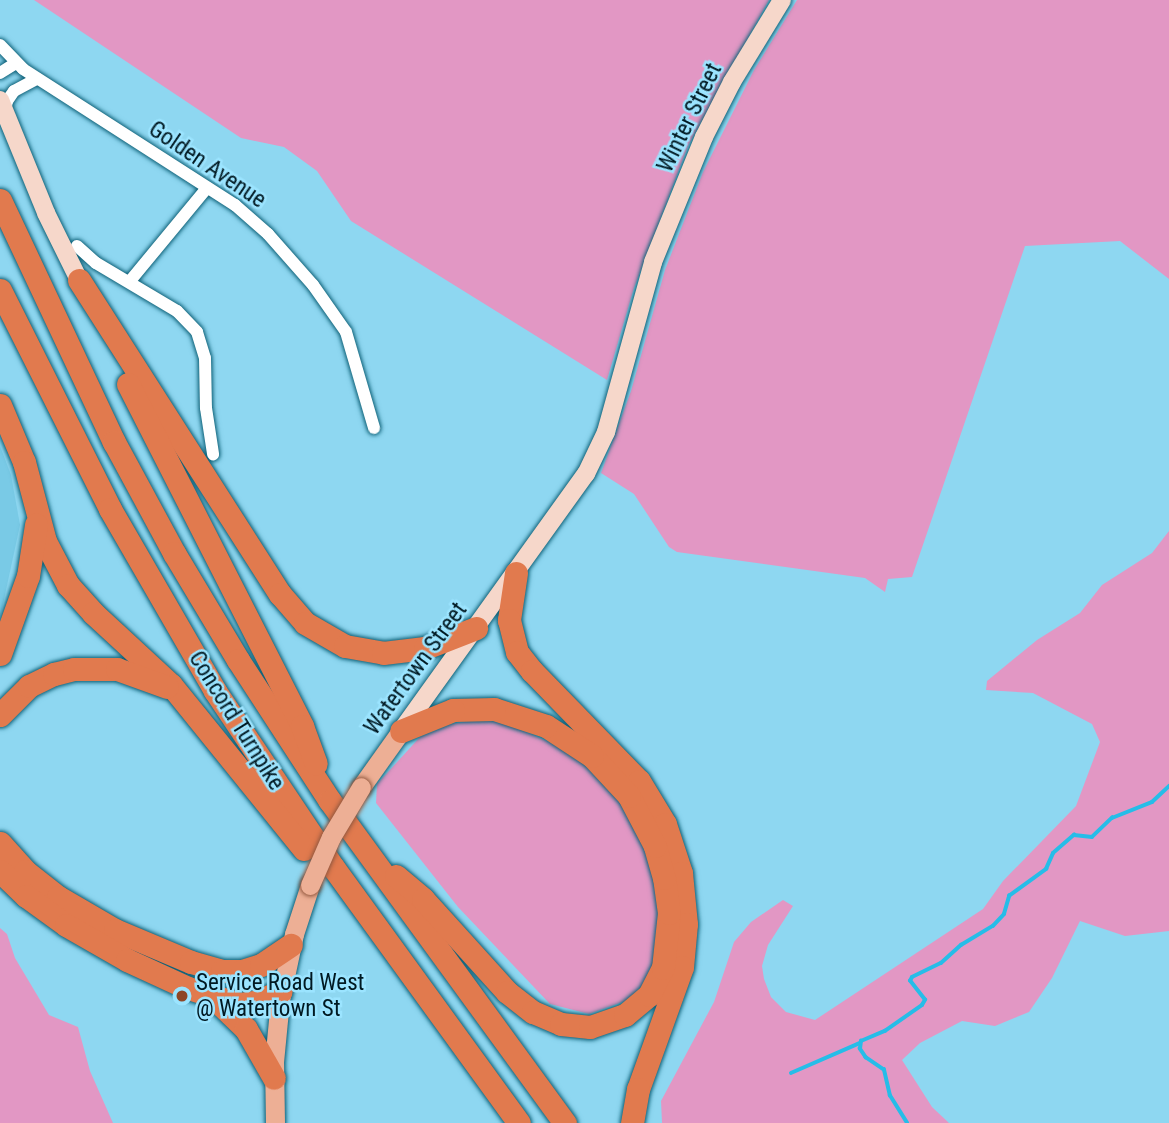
<!DOCTYPE html>
<style>
body{margin:0}
#map{position:relative;width:1169px;height:1123px;overflow:hidden;background:#8ed7f1;font-family:"Roboto Condensed",sans-serif}
div>[style]{position:absolute}
.built>*{inset:0;background:#79cae6}
.green>*{inset:0;background:#e297c4}
.stream>*{height:3.5px;margin:-1.75px;padding:0 1.75px;transform-origin:1.75px;border-radius:1.75px;background:#26bde8}
.roads{filter:drop-shadow(0 0 2px #0e6178) drop-shadow(0 0 2px #0e6178)}
.street>*{height:12px;margin:-6px;padding:0 6px;transform-origin:6px;border-radius:6px;background:#fff}
.secondary>*{height:18px;margin:-9px;padding:0 9px;transform-origin:9px;border-radius:9px;background:#f6d7ca}
.primary>*{height:19px;margin:-9.5px;padding:0 9.5px;transform-origin:9.5px;border-radius:9.5px;background:#edaf95}
.highway>*{height:23px;margin:-11.5px;padding:0 11.5px;transform-origin:11.5px;border-radius:11.5px;background:#e17a4e}
.bridges{filter:drop-shadow(0 0 2px #92583f) drop-shadow(0 0 2px #92583f)}
.primary-bridge>*{height:19px;margin:-9.5px;padding:0 9.5px;transform-origin:9.5px;border-radius:9.5px;background:#edaf95}
.dots>*{width:19px;height:19px;translate:-50% -50%;box-sizing:border-box;border:4px solid #9be4ff;border-radius:50%}
span{translate:-50% -50%;white-space:nowrap;text-align:center;line-height:1.15;-webkit-text-stroke:5px #9be4ff;paint-order:stroke}
.street-label{font-size:23px;color:#001922}
.poi-label{font-size:23px;color:#001922}
.left{translate:0 -50%;text-align:left}
</style>
<div id="map">
<div class="built">
<i style="clip-path:polygon(0 446px,11px 475px,20px 525px,0 618px)"></i>
</div>
<div class="green">
<i style="clip-path:polygon(34px 0,769px 0,688px 146px,634px 288px,607px 380px,351px 221px,317px 171px,284px 147px,241px 138px)"></i>
<i style="clip-path:polygon(797px 0,1169px 0,1169px 279px,1120px 241px,1025px 246px,912px 577px,888px 579px,885px 592px,865px 578px,677px 552px,669px 547px,634px 494px,601px 473px,631px 391px,665px 270px,703px 172px,754px 70px)"></i>
<i style="clip-path:polygon(1169px 531px,1169px 931px,1125px 936px,1080px 921px,1052px 978px,1029px 1012px,995px 1026px,962px 1021px,920px 1043px,902px 1060px,932px 1107px,949px 1123px,662px 1123px,661px 1101px,714px 1002px,734px 942px,751px 922px,783px 900px,793px 906px,768px 945px,762px 966px,764px 979px,771px 997px,786px 1012px,815px 1020px,983px 909px,1003px 881px,1076px 806px,1100px 742px,1092px 724px,1033px 693px,986px 690px,987px 681px,1037px 640px,1080px 613px,1102px 585px,1152px 553px)"></i>
<i style="clip-path:polygon(477px 720px,504px 722px,580px 756px,615px 788px,656px 870px,660px 913px,656px 957px,646px 981px,628px 1000px,589px 1014px,550px 1004px,458px 907px,376px 803px,377px 784px,420px 737px,451px 724px)"></i>
<i style="clip-path:polygon(0 928px,7px 934px,15px 958px,49px 1015px,78px 1027px,90px 1071px,113px 1123px,0 1123px)"></i>
</div>
<div class="stream">
<i style="left:791px;top:1073px;width:75px;rotate:-23.5deg"></i>
<i style="left:907px;top:1123px;width:32px;rotate:-122deg"></i>
<i style="left:890px;top:1096px;width:27px;rotate:-103deg"></i>
<i style="left:884px;top:1070px;width:22px;rotate:-146deg"></i>
<i style="left:866px;top:1058px;width:11px;rotate:-124deg"></i>
<i style="left:860px;top:1049px;width:8px;rotate:-83deg"></i>
<i style="left:861px;top:1041px;width:26px;rotate:-23deg"></i>
<i style="left:885px;top:1031px;width:45px;rotate:-35.1deg"></i>
<i style="left:922px;top:1005px;width:6px;rotate:-59deg"></i>
<i style="left:925px;top:1000px;width:24px;rotate:-128deg"></i>
<i style="left:910px;top:981px;width:4px;rotate:-63deg"></i>
<i style="left:912px;top:977px;width:32px;rotate:-26deg"></i>
<i style="left:941px;top:963px;width:27px;rotate:-42deg"></i>
<i style="left:961px;top:945px;width:37px;rotate:-31deg"></i>
<i style="left:993px;top:926px;width:16px;rotate:-47deg"></i>
<i style="left:1004px;top:914px;width:19px;rotate:-74deg"></i>
<i style="left:1009px;top:896px;width:46px;rotate:-36.1deg"></i>
<i style="left:1046px;top:869px;width:17px;rotate:-66deg"></i>
<i style="left:1053px;top:853px;width:28px;rotate:-41deg"></i>
<i style="left:1074px;top:835px;width:18px;rotate:6deg"></i>
<i style="left:1092px;top:837px;width:28px;rotate:-44deg"></i>
<i style="left:1112px;top:818px;width:43px;rotate:-21.8deg"></i>
<i style="left:1152px;top:802px;width:23px;rotate:-43deg"></i>
</div>
<div class="roads">
<div class="street">
<i style="left:0;top:45px;width:33px;rotate:46deg"></i>
<i style="left:23px;top:69px;width:252px;rotate:32.7deg"></i>
<i style="left:235px;top:205px;width:44px;rotate:41.3deg"></i>
<i style="left:268px;top:234px;width:68px;rotate:48.6deg"></i>
<i style="left:313px;top:285px;width:57px;rotate:54.9deg"></i>
<i style="left:346px;top:332px;width:100px;rotate:73.7deg"></i>
<i style="left:0;top:73px;width:19px;rotate:-32deg"></i>
<i style="left:5px;top:112px;width:11px;rotate:-80deg"></i>
<i style="left:7px;top:101px;width:12px;rotate:-55deg"></i>
<i style="left:14px;top:91px;width:26px;rotate:-28deg"></i>
<i style="left:77px;top:246px;width:25px;rotate:42deg"></i>
<i style="left:96px;top:263px;width:94px;rotate:30.7deg"></i>
<i style="left:177px;top:311px;width:29px;rotate:46deg"></i>
<i style="left:197px;top:332px;width:27px;rotate:73deg"></i>
<i style="left:205px;top:358px;width:50px;rotate:88.9deg"></i>
<i style="left:206px;top:408px;width:47px;rotate:81.3deg"></i>
<i style="left:130px;top:281px;width:121px;rotate:-50.4deg"></i>
</div>
<div class="secondary">
<i style="left:0;top:100px;width:122px;rotate:67.8deg"></i>
<i style="left:46px;top:213px;width:75px;rotate:63.8deg"></i>
<i style="left:401px;top:731px;width:317px;rotate:-54.3deg"></i>
<i style="left:586px;top:474px;width:47px;rotate:-64.5deg"></i>
<i style="left:606px;top:432px;width:176px;rotate:-74.5deg"></i>
<i style="left:653px;top:262px;width:135px;rotate:-67.8deg"></i>
<i style="left:704px;top:137px;width:62px;rotate:-63deg"></i>
<i style="left:732px;top:82px;width:96px;rotate:-58.6deg"></i>
</div>
<div class="primary">
<i style="left:361px;top:787px;width:69px;rotate:-54.5deg"></i>
<i style="left:275px;top:1123px;width:61px;rotate:-90.9deg"></i>
<i style="left:274px;top:1062px;width:62px;rotate:-84.5deg"></i>
<i style="left:280px;top:1000px;width:67px;rotate:-78deg"></i>
<i style="left:294px;top:934px;width:52px;rotate:-71.9deg"></i>
</div>
<div class="highway">
<i style="left:0;top:200px;width:268px;rotate:64.8deg"></i>
<i style="left:114px;top:442px;width:126px;rotate:61.6deg"></i>
<i style="left:174px;top:553px;width:125px;rotate:59.1deg"></i>
<i style="left:238px;top:660px;width:168px;rotate:56.9deg"></i>
<i style="left:330px;top:801px;width:399px;rotate:53.9deg"></i>
<i style="left:79px;top:280px;width:373px;rotate:57.4deg"></i>
<i style="left:280px;top:594px;width:38px;rotate:49deg"></i>
<i style="left:305px;top:623px;width:46px;rotate:29.9deg"></i>
<i style="left:345px;top:646px;width:39px;rotate:10deg"></i>
<i style="left:383px;top:653px;width:42px;rotate:-6.8deg"></i>
<i style="left:425px;top:648px;width:55px;rotate:-21.4deg"></i>
<i style="left:0;top:290px;width:245px;rotate:63.3deg"></i>
<i style="left:110px;top:509px;width:210px;rotate:60deg"></i>
<i style="left:215px;top:691px;width:212px;rotate:56.2deg"></i>
<i style="left:333px;top:867px;width:316px;rotate:54deg"></i>
<i style="left:128px;top:384px;width:384px;rotate:63deg"></i>
<i style="left:302px;top:726px;width:40px;rotate:69.8deg"></i>
<i style="left:0;top:405px;width:62px;rotate:67.2deg"></i>
<i style="left:24px;top:462px;width:82px;rotate:75.1deg"></i>
<i style="left:45px;top:541px;width:50px;rotate:62.4deg"></i>
<i style="left:68px;top:585px;width:38px;rotate:48deg"></i>
<i style="left:93px;top:613px;width:106px;rotate:42.7deg"></i>
<i style="left:171px;top:685px;width:211px;rotate:51deg"></i>
<i style="left:516px;top:573px;width:48px;rotate:98.5deg"></i>
<i style="left:509px;top:620px;width:33px;rotate:76deg"></i>
<i style="left:517px;top:652px;width:24px;rotate:52deg"></i>
<i style="left:532px;top:671px;width:153px;rotate:45.8deg"></i>
<i style="left:639px;top:781px;width:50px;rotate:58.8deg"></i>
<i style="left:665px;top:824px;width:52px;rotate:71.9deg"></i>
<i style="left:681px;top:873px;width:51px;rotate:84.4deg"></i>
<i style="left:686px;top:924px;width:43px;rotate:95.3deg"></i>
<i style="left:682px;top:967px;width:130px;rotate:109.8deg"></i>
<i style="left:638px;top:1089px;width:35px;rotate:100deg"></i>
<i style="left:0;top:654px;width:83px;rotate:-70.3deg"></i>
<i style="left:28px;top:576px;width:52px;rotate:-81.1deg"></i>
<i style="left:0;top:715px;width:41px;rotate:-45deg"></i>
<i style="left:29px;top:686px;width:28px;rotate:-26deg"></i>
<i style="left:54px;top:674px;width:21px;rotate:-14deg"></i>
<i style="left:74px;top:669px;width:43px"></i>
<i style="left:117px;top:669px;width:53px;rotate:19.8deg"></i>
<i style="left:0;top:843px;width:38px;rotate:48deg"></i>
<i style="left:25px;top:871px;width:42px;rotate:38.2deg"></i>
<i style="left:58px;top:897px;width:66px;rotate:30.1deg"></i>
<i style="left:115px;top:930px;width:82px;rotate:22.8deg"></i>
<i style="left:191px;top:962px;width:32px;rotate:16deg"></i>
<i style="left:222px;top:971px;width:20px"></i>
<i style="left:242px;top:971px;width:20px;rotate:-18deg"></i>
<i style="left:261px;top:965px;width:36px;rotate:-34deg"></i>
<i style="left:0;top:871px;width:36px;rotate:44deg"></i>
<i style="left:26px;top:896px;width:49px;rotate:35.9deg"></i>
<i style="left:66px;top:925px;width:70px;rotate:29.8deg"></i>
<i style="left:127px;top:960px;width:67px;rotate:24.7deg"></i>
<i style="left:188px;top:988px;width:54px;rotate:17.1deg"></i>
<i style="left:240px;top:1004px;width:15px;rotate:-8deg"></i>
<i style="left:255px;top:1002px;width:28px;rotate:-23deg"></i>
<i style="left:396px;top:876px;width:35px;rotate:40deg"></i>
<i style="left:423px;top:899px;width:125px;rotate:47.9deg"></i>
<i style="left:507px;top:992px;width:33px;rotate:38deg"></i>
<i style="left:533px;top:1012px;width:30px;rotate:23deg"></i>
<i style="left:561px;top:1024px;width:29px;rotate:6deg"></i>
<i style="left:590px;top:1027px;width:37px;rotate:-19deg"></i>
<i style="left:625px;top:1015px;width:31px;rotate:-40deg"></i>
<i style="left:649px;top:995px;width:30px;rotate:-63deg"></i>
<i style="left:663px;top:968px;width:55px;rotate:-83.8deg"></i>
<i style="left:669px;top:913px;width:35px;rotate:-98deg"></i>
<i style="left:664px;top:878px;width:33px;rotate:-106deg"></i>
<i style="left:655px;top:846px;width:56px;rotate:-117.5deg"></i>
<i style="left:629px;top:796px;width:54px;rotate:-132.8deg"></i>
<i style="left:592px;top:756px;width:55px;rotate:-146.9deg"></i>
<i style="left:546px;top:726px;width:55px;rotate:-161.9deg"></i>
<i style="left:494px;top:709px;width:41px;rotate:178.6deg"></i>
<i style="left:453px;top:710px;width:56px;rotate:158deg"></i>
<i style="left:217px;top:1001px;width:40px;rotate:44deg"></i>
<i style="left:246px;top:1029px;width:56px;rotate:60.3deg"></i>
</div>
</div>
<div class="bridges">
<div class="primary-bridge">
<i style="left:310px;top:885px;width:52px;rotate:-66.4deg"></i>
<i style="left:331px;top:837px;width:58px;rotate:-59deg"></i>
</div>
</div>
<div class="dots">
<i style="left:182px;top:996px;background:#8e4626"></i>
</div>
<div class="street-label">
<span style="left:690px;top:118px;rotate:-64deg">Winter Street</span>
<span style="left:207px;top:165px;rotate:34deg">Golden Avenue</span>
<span style="left:416px;top:669px;rotate:-54deg">Watertown Street</span>
<span style="left:236px;top:721px;rotate:58deg">Concord Turnpike</span>
</div>
<div class="poi-label">
<span class="left" style="left:196px;top:996px">Service Road West<br>@ Watertown St</span>
</div>
</div>
